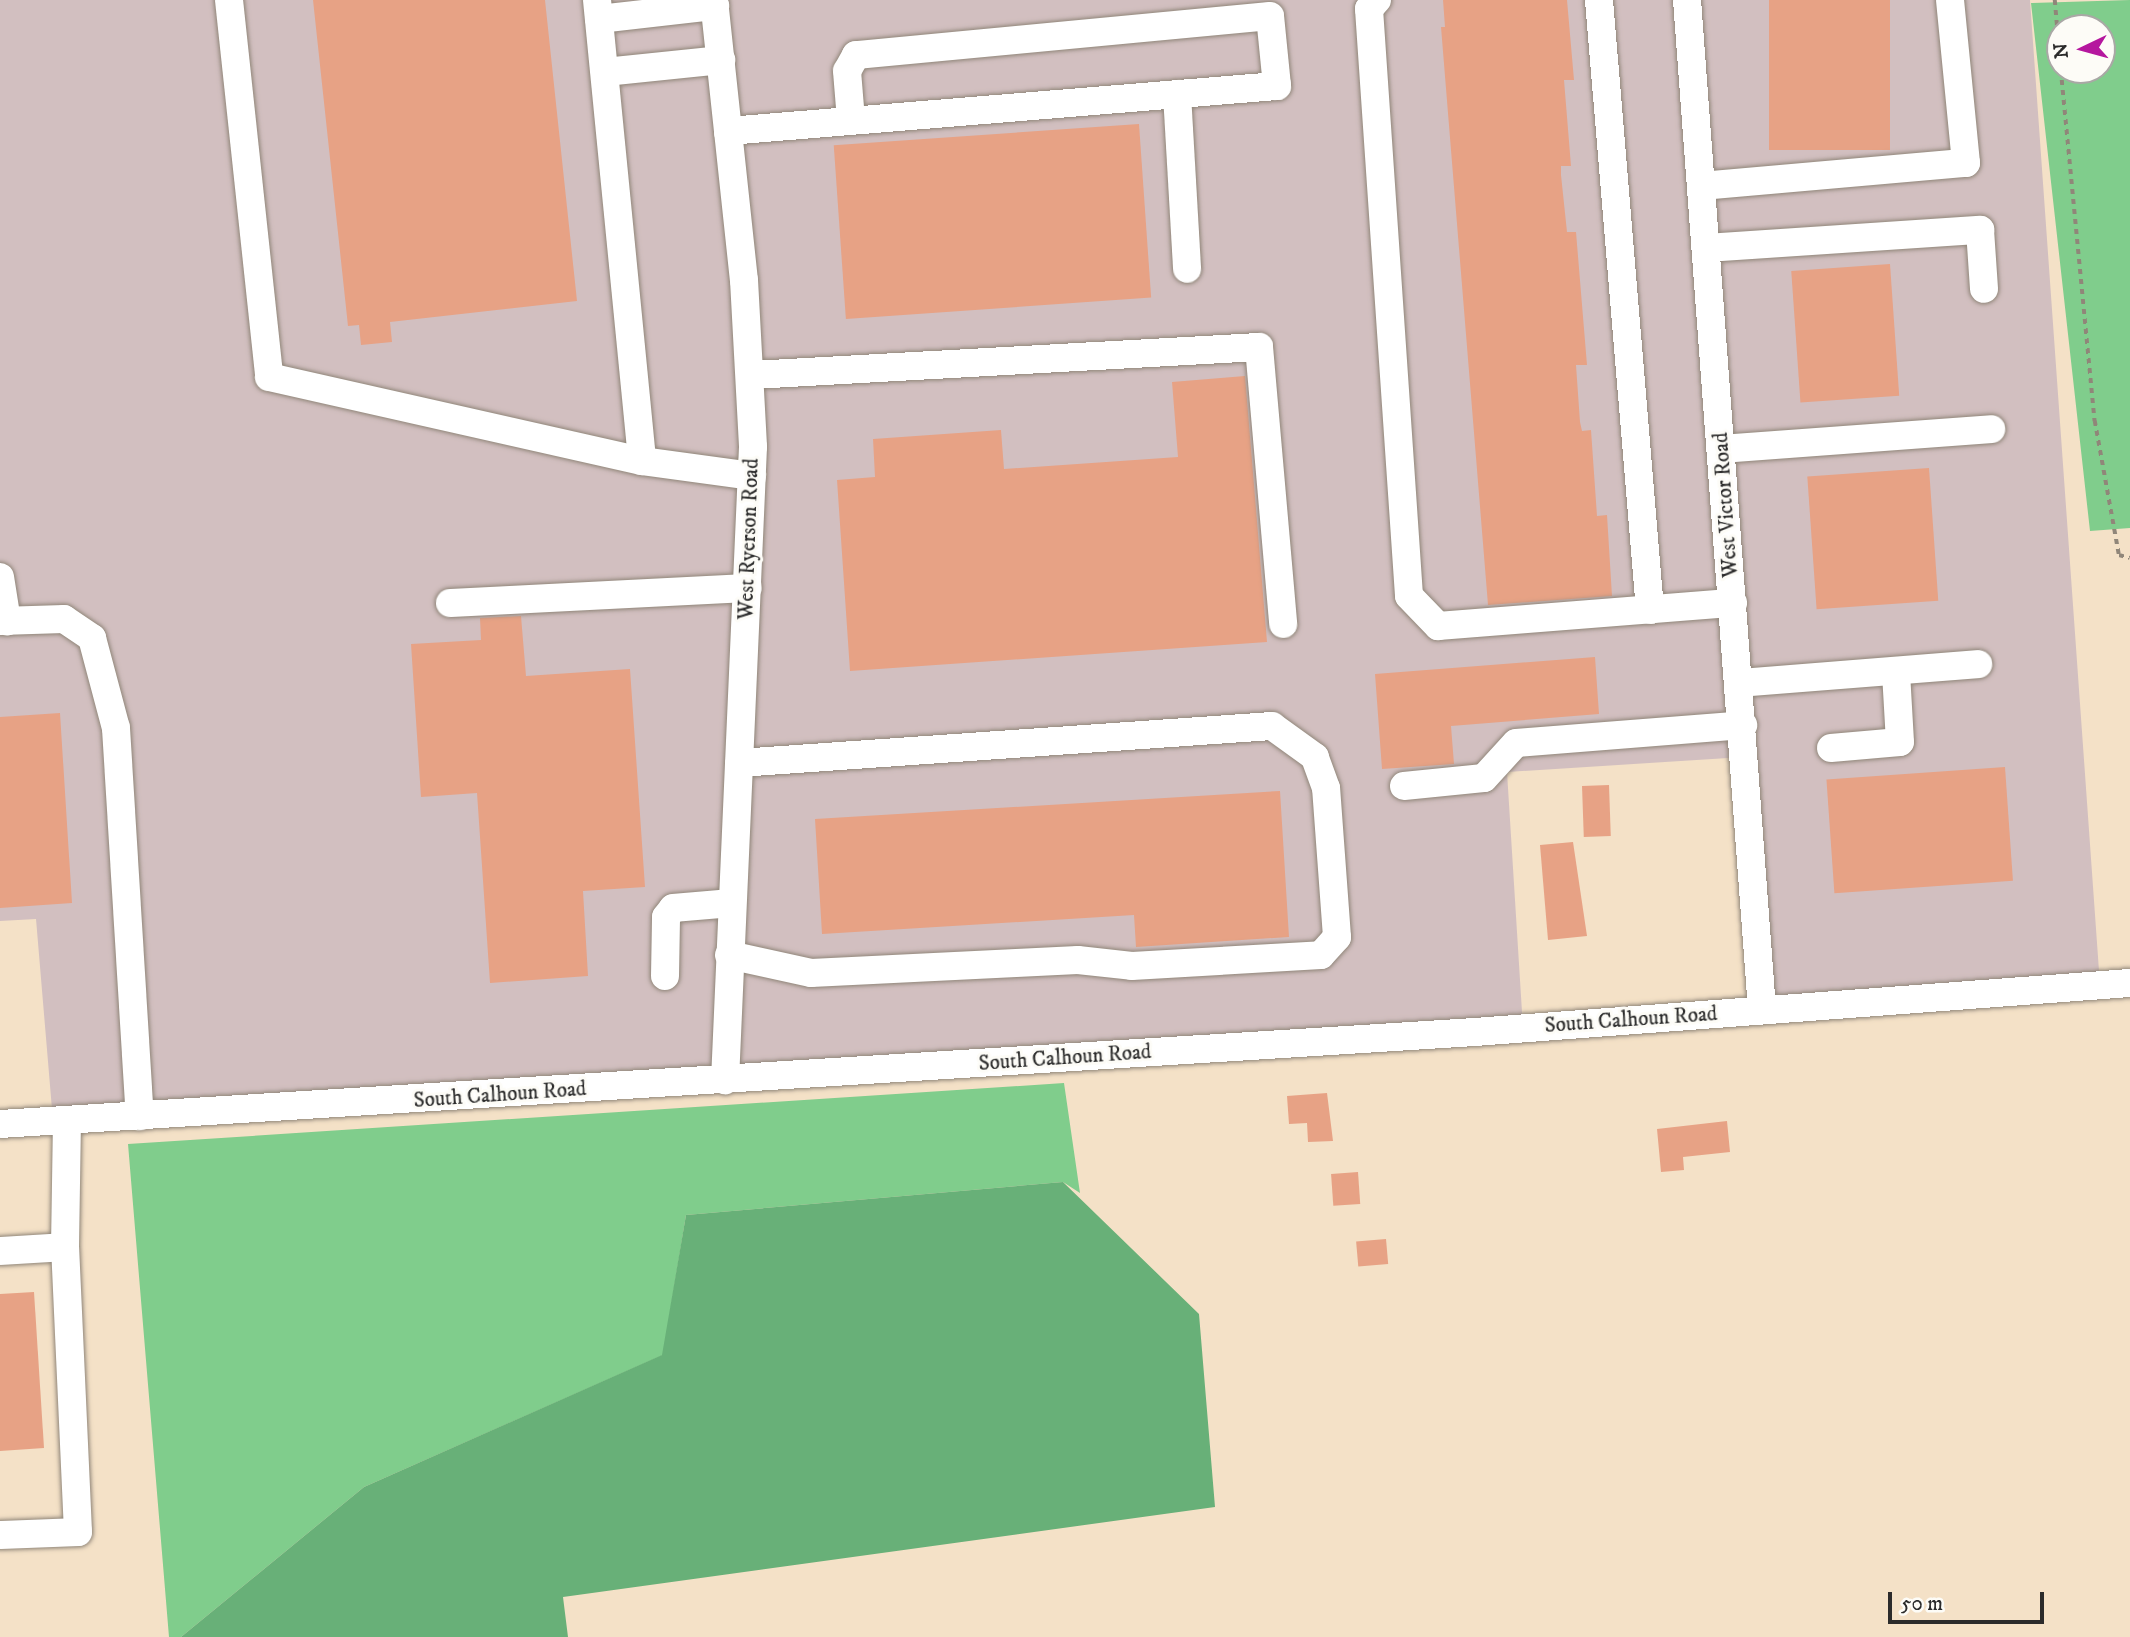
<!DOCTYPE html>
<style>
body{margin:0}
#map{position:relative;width:2130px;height:1637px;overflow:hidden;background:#f4e1c7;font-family:"IM FELL DW Pica",serif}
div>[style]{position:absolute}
.industrial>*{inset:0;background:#d2bfc0}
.green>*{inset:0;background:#80cd8c}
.forest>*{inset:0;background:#68b078}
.building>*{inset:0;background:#e7a285;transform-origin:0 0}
.path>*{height:3.5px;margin-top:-1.75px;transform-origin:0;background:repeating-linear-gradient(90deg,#908679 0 5px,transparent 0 10px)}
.roads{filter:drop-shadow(0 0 2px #908679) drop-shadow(0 0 2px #908679)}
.minor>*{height:28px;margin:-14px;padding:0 14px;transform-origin:14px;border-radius:14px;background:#fff}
span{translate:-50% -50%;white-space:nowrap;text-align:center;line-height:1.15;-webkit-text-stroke:6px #fdfcf7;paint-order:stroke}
.street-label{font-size:21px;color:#2b2b2b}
.north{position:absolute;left:2046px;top:14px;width:70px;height:70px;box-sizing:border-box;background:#fdfcf7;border:2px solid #a9a8a5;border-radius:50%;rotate:265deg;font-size:19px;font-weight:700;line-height:28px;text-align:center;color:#2b2b2b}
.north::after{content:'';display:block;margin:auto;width:24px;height:32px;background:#b5179e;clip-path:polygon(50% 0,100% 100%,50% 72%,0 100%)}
.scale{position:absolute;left:1888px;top:1592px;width:156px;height:32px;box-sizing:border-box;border:4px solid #2b2b2b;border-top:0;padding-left:9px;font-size:21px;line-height:24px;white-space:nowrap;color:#2b2b2b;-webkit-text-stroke:5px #fdfcf7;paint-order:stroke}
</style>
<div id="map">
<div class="industrial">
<i style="clip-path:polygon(0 0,2030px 0,2100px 985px,1762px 1010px,1744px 757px,1507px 772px,1523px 1028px,53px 1121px,36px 919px,0 921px)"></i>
</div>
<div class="green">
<i style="clip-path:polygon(evenodd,2130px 0,2130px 528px,2090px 531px,2031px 3px,2130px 0,2060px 28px,2102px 28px,2102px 70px,2060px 70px,2060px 28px)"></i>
<i style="clip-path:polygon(1064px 1083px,1080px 1193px,1063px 1182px,686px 1215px,663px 1355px,364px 1487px,181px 1637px,169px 1637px,128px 1144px)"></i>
</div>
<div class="forest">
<i style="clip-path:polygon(1063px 1182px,1199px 1314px,1215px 1507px,563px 1597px,568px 1637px,181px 1637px,364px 1487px,662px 1355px,686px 1215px)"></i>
</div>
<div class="building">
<i style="clip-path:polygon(313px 0,545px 0,577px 301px,390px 322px,392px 342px,361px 345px,359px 325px,348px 326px)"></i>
<i style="clip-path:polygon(1443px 0,1567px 0,1574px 80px,1564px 80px,1571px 166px,1561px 166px,1561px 175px,1567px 232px,1576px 232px,1587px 365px,1576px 365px,1580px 422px,1582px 431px,1591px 430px,1597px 516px,1607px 515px,1612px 596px,1488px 605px,1441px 27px,1445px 27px)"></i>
<i style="left:1769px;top:0;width:121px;height:150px"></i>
<i style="left:1139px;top:124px;width:174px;height:306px;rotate:86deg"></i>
<i style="left:1890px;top:264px;width:132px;height:99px;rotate:86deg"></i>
<i style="clip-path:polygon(1245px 376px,1267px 642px,850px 671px,837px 480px,875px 477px,873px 439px,1001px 430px,1004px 469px,1178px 457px,1172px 382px)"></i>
<i style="left:1929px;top:468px;width:133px;height:122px;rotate:86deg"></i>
<i style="clip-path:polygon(521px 616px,526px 676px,630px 669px,645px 887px,583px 891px,588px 976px,490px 983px,477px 793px,421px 797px,411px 644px,481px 640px,480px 618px)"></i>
<i style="clip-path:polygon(1595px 657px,1599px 714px,1451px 726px,1454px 764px,1382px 769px,1375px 674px)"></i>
<i style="clip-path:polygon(60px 713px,72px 903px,0 908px,0 717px)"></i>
<i style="left:2005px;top:767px;width:114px;height:179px;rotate:86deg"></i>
<i style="left:1609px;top:785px;width:51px;height:27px;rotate:88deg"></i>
<i style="clip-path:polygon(1280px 791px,1289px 937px,1136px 947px,1134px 915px,822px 934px,815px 819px)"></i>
<i style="clip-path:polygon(1573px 842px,1587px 936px,1548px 940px,1540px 845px)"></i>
<i style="clip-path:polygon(1327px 1093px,1333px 1141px,1308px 1142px,1307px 1123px,1289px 1124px,1287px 1096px)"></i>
<i style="clip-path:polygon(1727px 1121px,1730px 1152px,1683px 1157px,1684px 1170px,1661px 1172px,1657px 1129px)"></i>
<i style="left:1358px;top:1172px;width:32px;height:27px;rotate:86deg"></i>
<i style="left:1386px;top:1239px;width:25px;height:30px;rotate:85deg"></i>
<i style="clip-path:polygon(34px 1292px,44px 1448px,0 1451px,0 1294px)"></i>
</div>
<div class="path">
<i style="left:2055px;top:0;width:58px;rotate:85.1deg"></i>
<i style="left:2061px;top:70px;width:353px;rotate:84.5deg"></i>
<i style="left:2095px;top:421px;width:136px;rotate:79.8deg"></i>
<i style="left:2119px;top:555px;width:11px;rotate:15deg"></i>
</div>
<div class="roads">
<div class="minor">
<i style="left:229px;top:0;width:379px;rotate:83.9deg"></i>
<i style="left:269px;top:377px;width:382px;rotate:12.7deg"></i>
<i style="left:597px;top:0;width:463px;rotate:84.4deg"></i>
<i style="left:642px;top:461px;width:111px;rotate:7.8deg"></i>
<i style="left:714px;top:0;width:282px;rotate:83.9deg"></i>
<i style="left:744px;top:280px;width:167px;rotate:86.9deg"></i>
<i style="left:753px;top:447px;width:634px;rotate:92.53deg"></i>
<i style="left:1377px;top:0;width:12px;rotate:132deg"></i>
<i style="left:1369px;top:9px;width:588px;rotate:86.1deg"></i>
<i style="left:1409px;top:596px;width:42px;rotate:46deg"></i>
<i style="left:1438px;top:626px;width:296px;rotate:-4.5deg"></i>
<i style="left:1599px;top:0;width:612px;rotate:85.22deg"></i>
<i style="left:1687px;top:0;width:1013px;rotate:85.75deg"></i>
<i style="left:599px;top:19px;width:117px;rotate:-6.4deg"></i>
<i style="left:605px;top:72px;width:117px;rotate:-5.9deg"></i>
<i style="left:1177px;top:94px;width:175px;rotate:86.7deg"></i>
<i style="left:728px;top:131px;width:551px;rotate:-4.69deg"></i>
<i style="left:1277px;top:86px;width:70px;rotate:-95.7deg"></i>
<i style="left:1270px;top:16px;width:416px;rotate:174.6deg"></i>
<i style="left:856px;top:55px;width:18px;rotate:119deg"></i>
<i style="left:847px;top:71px;width:49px;rotate:85.3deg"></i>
<i style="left:1701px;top:186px;width:266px;rotate:-5deg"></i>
<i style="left:1966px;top:163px;width:164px;rotate:-95.6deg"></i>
<i style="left:1706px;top:248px;width:275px;rotate:-3.8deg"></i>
<i style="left:1980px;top:230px;width:59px;rotate:86.1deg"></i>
<i style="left:752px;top:375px;width:508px;rotate:-3.16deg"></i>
<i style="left:1259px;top:347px;width:278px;rotate:85deg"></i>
<i style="left:1721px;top:449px;width:271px;rotate:-4.2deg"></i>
<i style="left:0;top:577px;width:45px;rotate:81deg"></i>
<i style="left:450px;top:603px;width:298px;rotate:-2.9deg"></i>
<i style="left:0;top:621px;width:64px;rotate:-1.8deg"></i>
<i style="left:64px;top:619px;width:34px;rotate:34deg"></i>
<i style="left:92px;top:638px;width:93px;rotate:75.1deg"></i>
<i style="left:116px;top:728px;width:389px;rotate:86.5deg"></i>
<i style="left:1739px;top:683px;width:240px;rotate:-4.5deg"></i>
<i style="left:1831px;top:748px;width:69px;rotate:-5deg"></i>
<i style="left:1900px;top:742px;width:70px;rotate:-93.3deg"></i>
<i style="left:1404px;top:786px;width:80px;rotate:-5.7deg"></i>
<i style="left:1484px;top:778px;width:47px;rotate:-47.6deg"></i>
<i style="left:1516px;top:743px;width:228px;rotate:-4.5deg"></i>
<i style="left:729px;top:955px;width:84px;rotate:12.4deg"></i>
<i style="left:811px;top:973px;width:267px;rotate:-2.8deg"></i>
<i style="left:1078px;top:960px;width:54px;rotate:6.3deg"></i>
<i style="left:1132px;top:966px;width:189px;rotate:-3.3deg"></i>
<i style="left:1321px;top:955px;width:24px;rotate:-48deg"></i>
<i style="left:1337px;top:937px;width:149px;rotate:-94.2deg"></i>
<i style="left:1326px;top:788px;width:33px;rotate:-110deg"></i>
<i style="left:1315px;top:757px;width:53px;rotate:-144.2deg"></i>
<i style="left:1272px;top:726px;width:534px;rotate:176.03deg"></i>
<i style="left:665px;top:976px;width:59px;rotate:-89deg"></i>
<i style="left:666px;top:917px;width:11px;rotate:-52deg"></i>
<i style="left:673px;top:908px;width:59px;rotate:-4.8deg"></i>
<i style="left:0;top:1124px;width:1478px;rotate:-3.57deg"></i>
<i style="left:1475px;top:1032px;width:657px;rotate:-4.28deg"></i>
<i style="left:0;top:1251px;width:65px;rotate:-3.5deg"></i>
<i style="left:0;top:1535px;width:78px;rotate:-2.2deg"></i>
<i style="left:78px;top:1532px;width:285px;rotate:-92.6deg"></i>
<i style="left:65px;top:1247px;width:127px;rotate:-89.1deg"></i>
</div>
</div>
<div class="street-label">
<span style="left:1726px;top:505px;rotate:-94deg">West Victor Road</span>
<span style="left:749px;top:539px;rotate:-88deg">West Ryerson Road</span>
<span style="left:1631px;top:1020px;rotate:-4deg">South Calhoun Road</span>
<span style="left:1065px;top:1058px;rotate:-4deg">South Calhoun Road</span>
<span style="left:500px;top:1095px;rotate:-4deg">South Calhoun Road</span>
</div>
<div class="north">N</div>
<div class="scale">50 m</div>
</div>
